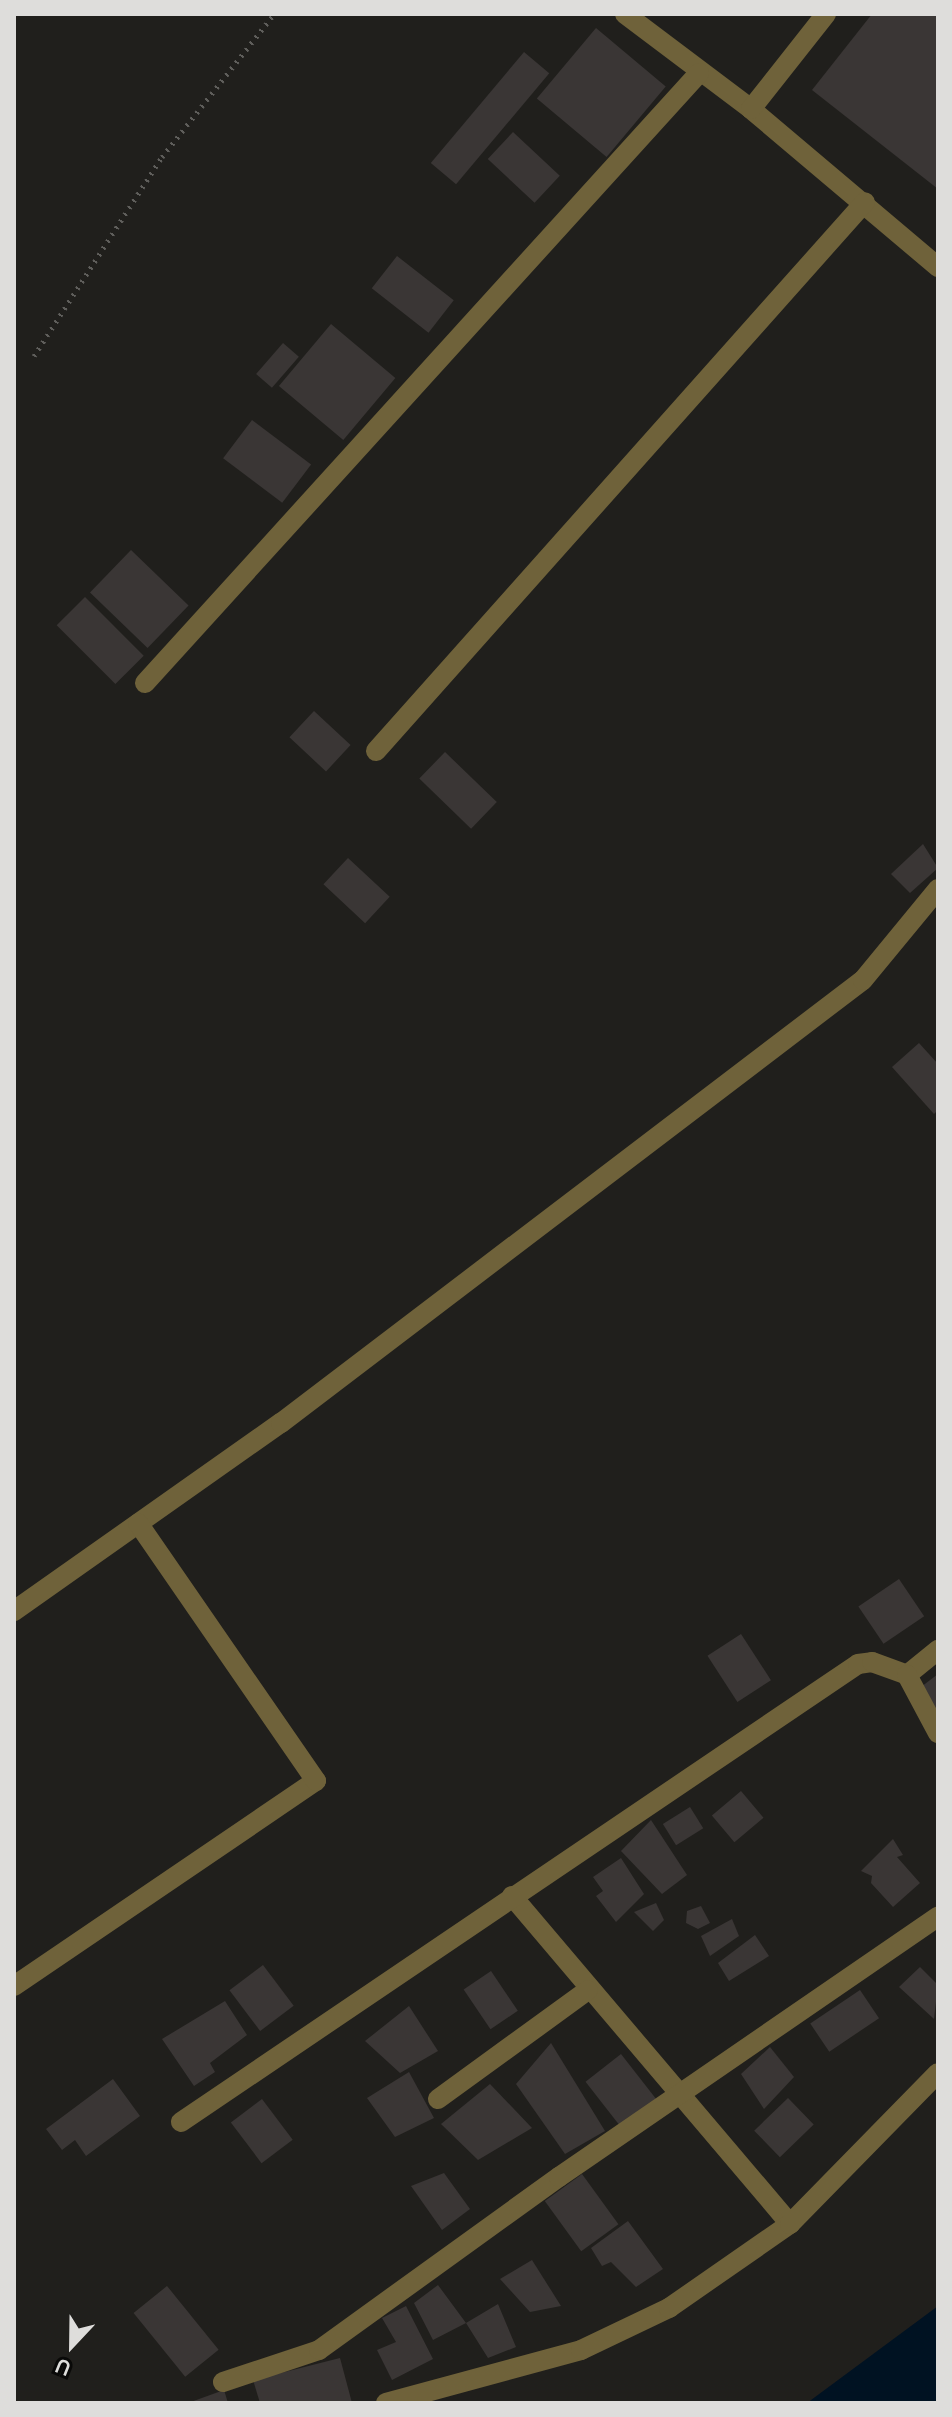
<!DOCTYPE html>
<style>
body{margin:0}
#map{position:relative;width:952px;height:2417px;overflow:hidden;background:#201f1c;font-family:Karla,sans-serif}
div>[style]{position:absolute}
.water>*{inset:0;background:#001222}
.building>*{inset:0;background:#3a3635;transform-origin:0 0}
.path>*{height:5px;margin-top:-2.5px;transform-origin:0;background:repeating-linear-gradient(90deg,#5f5e5b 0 2px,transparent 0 8px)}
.minor>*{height:20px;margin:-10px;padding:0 10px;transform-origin:10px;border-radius:10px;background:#6f623a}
span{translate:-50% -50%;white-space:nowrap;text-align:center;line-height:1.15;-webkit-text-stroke:7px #090908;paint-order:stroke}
.frame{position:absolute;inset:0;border:16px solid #dedddb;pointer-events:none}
.north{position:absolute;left:32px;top:2305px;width:80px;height:80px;-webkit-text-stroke:6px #090908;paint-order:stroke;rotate:202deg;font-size:22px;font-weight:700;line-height:32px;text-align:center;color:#dedddb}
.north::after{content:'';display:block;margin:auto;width:28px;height:36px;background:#dedddb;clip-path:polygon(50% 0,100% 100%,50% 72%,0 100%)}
</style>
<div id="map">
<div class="water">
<i style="clip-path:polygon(938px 2306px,938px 2403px,806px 2403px,807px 2403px)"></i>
</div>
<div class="building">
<i style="clip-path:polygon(872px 14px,938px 14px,938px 189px,812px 90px)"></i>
<i style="left:596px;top:28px;width:91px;height:92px;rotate:40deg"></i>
<i style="left:524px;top:52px;width:33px;height:145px;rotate:40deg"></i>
<i style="left:513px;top:132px;width:64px;height:37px;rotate:43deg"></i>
<i style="left:397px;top:256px;width:72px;height:41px;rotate:38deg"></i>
<i style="left:331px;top:324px;width:84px;height:81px;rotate:40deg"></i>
<i style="left:283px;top:343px;width:21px;height:41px;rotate:41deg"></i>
<i style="left:252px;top:420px;width:74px;height:48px;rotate:37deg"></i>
<i style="left:131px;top:550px;width:80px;height:59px;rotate:44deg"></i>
<i style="left:85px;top:597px;width:83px;height:40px;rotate:45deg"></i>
<i style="left:314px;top:711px;width:50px;height:36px;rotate:43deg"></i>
<i style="left:445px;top:752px;width:72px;height:37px;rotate:44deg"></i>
<i style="clip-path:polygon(923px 844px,938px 868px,910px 893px,891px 874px)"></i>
<i style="left:348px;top:858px;width:57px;height:36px;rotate:43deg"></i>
<i style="clip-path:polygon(919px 1043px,938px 1064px,938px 1110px,934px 1114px,892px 1067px)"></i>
<i style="left:899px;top:1579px;width:45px;height:49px;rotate:56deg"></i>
<i style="left:741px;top:1634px;width:55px;height:40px;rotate:57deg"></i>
<i style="clip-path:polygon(938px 1674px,938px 1716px,917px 1690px)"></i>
<i style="left:741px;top:1791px;width:35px;height:38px;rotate:50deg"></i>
<i style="left:690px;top:1807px;width:25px;height:32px;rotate:58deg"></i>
<i style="clip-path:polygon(651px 1820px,687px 1875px,662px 1894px,621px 1851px)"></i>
<i style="clip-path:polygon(893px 1839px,903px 1855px,897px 1857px,920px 1883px,893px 1907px,871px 1883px,872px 1876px,861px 1871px)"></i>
<i style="clip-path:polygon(621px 1858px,644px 1894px,616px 1922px,596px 1896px,603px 1891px,593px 1877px)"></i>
<i style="clip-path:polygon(656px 1903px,664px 1920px,653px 1931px,634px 1912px)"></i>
<i style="clip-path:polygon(701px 1906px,710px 1923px,698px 1929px,686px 1923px,687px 1911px)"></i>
<i style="clip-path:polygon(732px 1919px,739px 1936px,710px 1956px,701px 1936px)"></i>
<i style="clip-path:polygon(755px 1935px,769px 1956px,729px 1981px,718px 1963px)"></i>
<i style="left:263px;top:1965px;width:51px;height:42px;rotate:53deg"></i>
<i style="clip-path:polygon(920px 1967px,938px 1985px,934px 2019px,899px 1987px)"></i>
<i style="left:491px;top:1971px;width:48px;height:33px;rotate:56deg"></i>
<i style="left:860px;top:1990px;width:34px;height:60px;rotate:56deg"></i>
<i style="clip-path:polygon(225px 2001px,247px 2035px,210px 2063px,215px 2072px,194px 2086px,162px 2039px)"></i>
<i style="clip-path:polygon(409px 2006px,438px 2051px,400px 2073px,365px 2041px)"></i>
<i style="clip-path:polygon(551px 2043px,605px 2131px,565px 2154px,516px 2084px)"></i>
<i style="clip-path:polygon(770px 2047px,794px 2077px,764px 2109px,741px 2074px)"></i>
<i style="left:621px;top:2054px;width:58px;height:45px;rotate:52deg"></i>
<i style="clip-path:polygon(409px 2072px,434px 2118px,395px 2137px,367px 2098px)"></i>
<i style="clip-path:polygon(113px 2079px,140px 2116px,86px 2156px,75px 2140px,62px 2150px,46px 2129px)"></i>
<i style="clip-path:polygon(490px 2084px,532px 2128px,478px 2160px,441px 2124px)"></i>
<i style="left:788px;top:2098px;width:37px;height:47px;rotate:46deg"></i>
<i style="left:262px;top:2099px;width:51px;height:39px;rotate:53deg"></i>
<i style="clip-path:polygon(444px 2173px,470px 2209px,442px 2230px,411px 2186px)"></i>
<i style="left:582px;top:2174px;width:62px;height:46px;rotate:54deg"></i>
<i style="clip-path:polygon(628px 2221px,663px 2269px,636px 2287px,611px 2262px,602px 2266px,591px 2248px)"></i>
<i style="clip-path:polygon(532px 2260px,561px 2306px,530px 2312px,500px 2279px)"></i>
<i style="clip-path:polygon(438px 2285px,466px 2323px,498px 2304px,516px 2347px,488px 2358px,466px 2323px,433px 2340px,414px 2303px)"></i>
<i style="left:167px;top:2286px;width:82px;height:43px;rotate:51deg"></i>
<i style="clip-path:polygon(406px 2306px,433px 2359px,392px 2380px,377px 2350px,396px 2342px,382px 2318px)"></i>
<i style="clip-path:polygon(340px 2358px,352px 2403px,260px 2403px,253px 2380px)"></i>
<i style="clip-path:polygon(224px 2390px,228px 2403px,188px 2403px)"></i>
</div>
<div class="path">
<i style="left:34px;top:356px;width:237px;rotate:-57.3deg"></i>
<i style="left:162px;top:157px;width:182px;rotate:-51.9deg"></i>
</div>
<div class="minor">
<i style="left:625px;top:14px;width:158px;rotate:37deg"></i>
<i style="left:751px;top:109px;width:245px;rotate:40.2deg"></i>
<i style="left:751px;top:109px;width:121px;rotate:-51.7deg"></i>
<i style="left:145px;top:683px;width:824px;rotate:-47.75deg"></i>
<i style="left:376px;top:751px;width:735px;rotate:-48.31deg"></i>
<i style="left:14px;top:1611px;width:327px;rotate:-35.2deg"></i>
<i style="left:281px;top:1423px;width:731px;rotate:-37.28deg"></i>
<i style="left:863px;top:980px;width:118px;rotate:-50.5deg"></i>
<i style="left:907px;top:1675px;width:40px;rotate:-39deg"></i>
<i style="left:512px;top:1896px;width:430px;rotate:49.7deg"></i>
<i style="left:14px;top:1986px;width:365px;rotate:-34.2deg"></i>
<i style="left:316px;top:1781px;width:313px;rotate:-124.6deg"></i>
<i style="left:438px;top:2099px;width:185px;rotate:-36deg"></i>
<i style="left:181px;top:2122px;width:817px;rotate:-34.08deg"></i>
<i style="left:858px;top:1664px;width:14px;rotate:-8deg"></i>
<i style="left:872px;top:1662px;width:37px;rotate:20deg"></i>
<i style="left:907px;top:1675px;width:66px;rotate:61.9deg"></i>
<i style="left:223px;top:2382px;width:101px;rotate:-18.4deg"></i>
<i style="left:319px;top:2350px;width:296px;rotate:-35.8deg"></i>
<i style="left:559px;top:2177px;width:460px;rotate:-34.5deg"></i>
<i style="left:386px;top:2403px;width:202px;rotate:-15.2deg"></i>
<i style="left:581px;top:2350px;width:98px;rotate:-25.5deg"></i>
<i style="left:669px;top:2308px;width:147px;rotate:-34.8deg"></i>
<i style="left:790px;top:2224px;width:211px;rotate:-45.6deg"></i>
</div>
<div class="frame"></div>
<div class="north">U</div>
</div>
